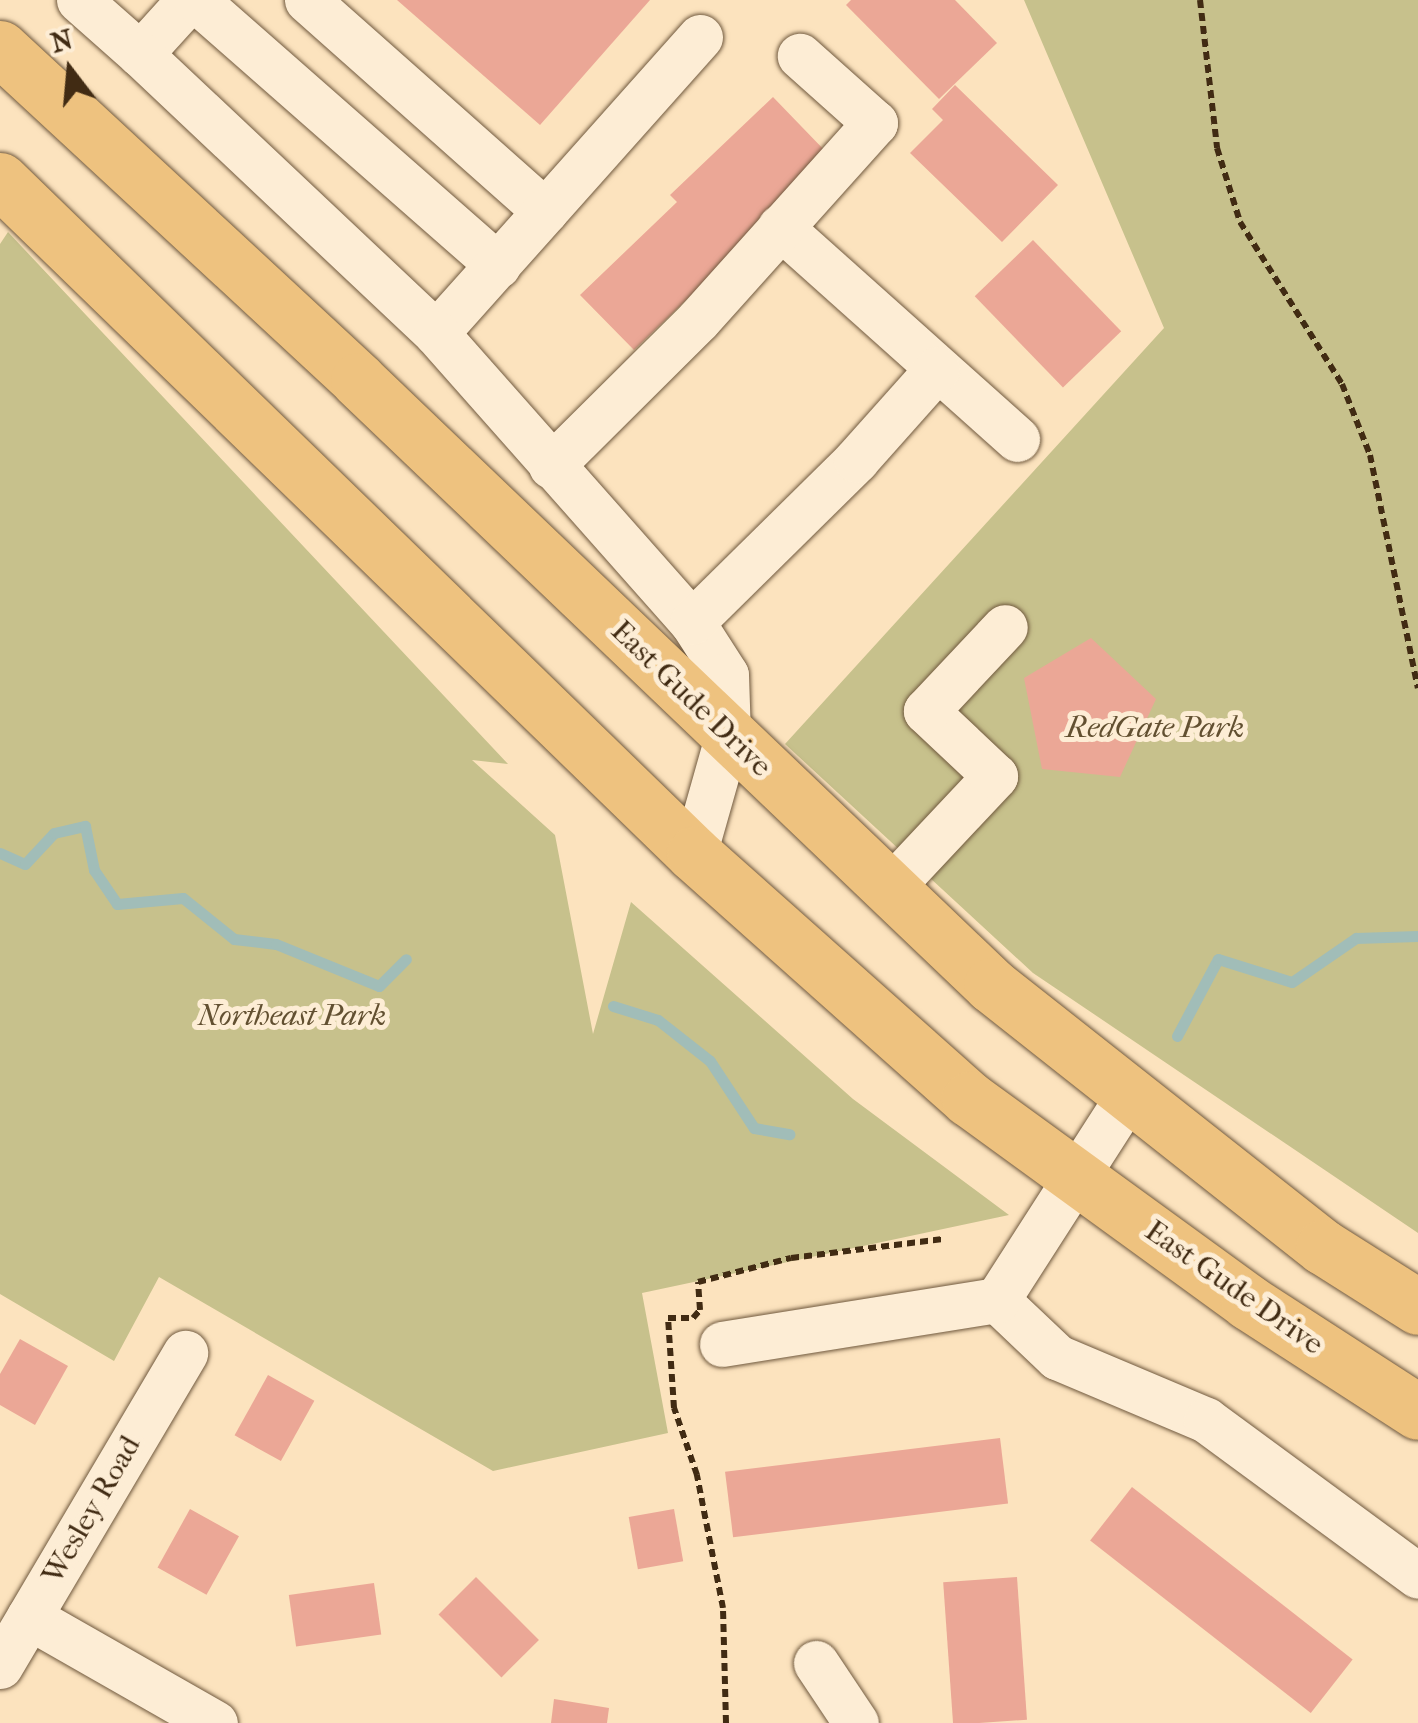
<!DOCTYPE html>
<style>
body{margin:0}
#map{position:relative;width:1418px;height:1723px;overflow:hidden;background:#fce3be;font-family:"IM FELL French Canon",serif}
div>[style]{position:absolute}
.green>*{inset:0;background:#c7c18c}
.stream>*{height:11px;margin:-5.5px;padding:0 5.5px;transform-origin:5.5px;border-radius:5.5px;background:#a1bdb8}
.building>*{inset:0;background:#eba796;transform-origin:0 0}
.path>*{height:6px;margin-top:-3px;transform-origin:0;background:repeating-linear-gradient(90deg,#412b13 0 8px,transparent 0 13px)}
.roads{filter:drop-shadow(0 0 2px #70593e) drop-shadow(0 0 2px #70593e)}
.minor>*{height:45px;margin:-22.5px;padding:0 22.5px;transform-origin:22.5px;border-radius:22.5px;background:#fdedd5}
.major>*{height:55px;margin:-27.5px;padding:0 27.5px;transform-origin:27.5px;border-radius:27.5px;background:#eec27f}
span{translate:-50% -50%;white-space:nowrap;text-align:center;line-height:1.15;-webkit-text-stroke:10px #fdedd5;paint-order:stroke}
.street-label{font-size:30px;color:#412b13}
.park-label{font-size:30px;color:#625031;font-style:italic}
.north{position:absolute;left:20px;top:20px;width:100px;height:100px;-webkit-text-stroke:8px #fdedd5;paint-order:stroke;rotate:344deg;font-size:28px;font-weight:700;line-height:40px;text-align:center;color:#412b13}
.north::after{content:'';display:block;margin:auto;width:35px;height:45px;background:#412b13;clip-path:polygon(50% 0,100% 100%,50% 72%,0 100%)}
</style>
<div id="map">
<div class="green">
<i style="clip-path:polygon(1024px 0,1418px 0,1418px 1233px,1033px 973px,785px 744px,1164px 328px)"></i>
<i style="clip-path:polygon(8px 232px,508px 764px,472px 760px,555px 835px,593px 1034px,631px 902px,853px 1099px,1009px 1215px,642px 1293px,668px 1433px,493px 1471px,159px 1277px,114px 1361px,0 1294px,0 244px)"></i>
</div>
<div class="stream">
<i style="left:0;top:853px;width:27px;rotate:24deg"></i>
<i style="left:25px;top:864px;width:42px;rotate:-46.9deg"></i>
<i style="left:54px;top:833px;width:32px;rotate:-13deg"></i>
<i style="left:85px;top:826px;width:45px;rotate:78.4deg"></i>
<i style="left:94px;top:870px;width:41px;rotate:55.9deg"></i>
<i style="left:117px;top:904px;width:66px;rotate:-5.2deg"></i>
<i style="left:183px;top:898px;width:65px;rotate:38.8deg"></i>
<i style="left:234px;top:939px;width:42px;rotate:6.8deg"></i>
<i style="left:276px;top:944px;width:111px;rotate:22.2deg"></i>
<i style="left:379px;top:986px;width:38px;rotate:-45deg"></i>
<i style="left:613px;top:1006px;width:47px;rotate:17.3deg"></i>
<i style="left:658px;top:1020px;width:66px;rotate:38.3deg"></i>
<i style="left:710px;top:1061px;width:80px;rotate:56.7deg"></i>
<i style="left:754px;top:1128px;width:36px;rotate:10deg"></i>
<i style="left:1177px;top:1036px;width:87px;rotate:-62deg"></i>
<i style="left:1218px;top:959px;width:77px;rotate:17.3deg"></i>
<i style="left:1292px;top:982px;width:78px;rotate:-34.5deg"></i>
<i style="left:1356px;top:938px;width:62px;rotate:-1.8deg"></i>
</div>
<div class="building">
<i style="clip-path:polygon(397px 0,650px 0,540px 125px)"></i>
<i style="clip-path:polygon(851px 0,955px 0,997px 43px,939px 99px,846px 5px)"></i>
<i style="clip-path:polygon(955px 85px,1058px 185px,1002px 242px,910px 153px,943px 120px,932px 109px)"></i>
<i style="clip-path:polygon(773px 97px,829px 155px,766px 223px,634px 350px,580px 295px,677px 202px,670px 195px)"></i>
<i style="left:1033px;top:240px;width:127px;height:81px;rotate:46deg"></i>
<i style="clip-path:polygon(1091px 638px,1156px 699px,1120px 777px,1042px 769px,1024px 678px)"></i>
<i style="clip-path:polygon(20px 1339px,68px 1366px,35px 1425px,0 1405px,0 1374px)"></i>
<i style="left:268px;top:1375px;width:53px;height:69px;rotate:29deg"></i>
<i style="left:1000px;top:1438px;width:66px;height:277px;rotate:83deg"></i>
<i style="left:1132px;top:1487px;width:280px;height:68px;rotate:38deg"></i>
<i style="left:190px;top:1509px;width:56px;height:67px;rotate:29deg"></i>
<i style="left:674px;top:1509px;width:53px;height:46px;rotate:80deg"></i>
<i style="left:476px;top:1577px;width:89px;height:53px;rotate:45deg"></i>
<i style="left:1017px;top:1577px;width:143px;height:74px;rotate:86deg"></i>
<i style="left:374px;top:1583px;width:52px;height:86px;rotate:82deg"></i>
<i style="clip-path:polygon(554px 1699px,609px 1708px,607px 1723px,551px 1723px)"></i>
</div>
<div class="path">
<i style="left:1200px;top:0;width:149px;rotate:83.4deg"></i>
<i style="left:1217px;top:148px;width:77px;rotate:72.7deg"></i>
<i style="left:1240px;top:222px;width:191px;rotate:57.8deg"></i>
<i style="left:1342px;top:384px;width:76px;rotate:68.5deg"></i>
<i style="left:1370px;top:455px;width:238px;rotate:78.4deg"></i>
<i style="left:726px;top:1723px;width:115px;rotate:-91.5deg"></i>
<i style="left:723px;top:1608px;width:136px;rotate:-101.1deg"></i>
<i style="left:697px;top:1475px;width:71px;rotate:-108.9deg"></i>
<i style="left:674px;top:1408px;width:90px;rotate:-93.8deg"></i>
<i style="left:668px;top:1318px;width:25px"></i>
<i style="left:693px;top:1318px;width:11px;rotate:-49deg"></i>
<i style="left:700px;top:1310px;width:28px;rotate:-94deg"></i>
<i style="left:698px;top:1282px;width:96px;rotate:-14.5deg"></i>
<i style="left:791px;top:1258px;width:153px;rotate:-7.1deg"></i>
</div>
<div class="roads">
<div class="minor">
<i style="left:79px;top:0;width:81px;rotate:41.5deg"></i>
<i style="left:140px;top:54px;width:73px;rotate:-47.8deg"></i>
<i style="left:196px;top:0;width:402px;rotate:41.3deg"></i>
<i style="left:307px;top:0;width:318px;rotate:41.6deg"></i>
<i style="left:545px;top:211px;width:233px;rotate:-48.3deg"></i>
<i style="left:140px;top:54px;width:407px;rotate:43.3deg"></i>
<i style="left:436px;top:333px;width:164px;rotate:-48.2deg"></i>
<i style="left:780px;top:227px;width:318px;rotate:41.8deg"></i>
<i style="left:436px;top:333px;width:386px;rotate:48.5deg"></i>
<i style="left:692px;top:622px;width:63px;rotate:57.3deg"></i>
<i style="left:726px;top:675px;width:59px;rotate:88.1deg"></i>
<i style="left:728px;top:734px;width:125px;rotate:105.8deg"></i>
<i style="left:551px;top:466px;width:207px;rotate:-44.8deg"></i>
<i style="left:698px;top:320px;width:265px;rotate:-48.1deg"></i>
<i style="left:875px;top:123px;width:101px;rotate:-138.2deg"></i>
<i style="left:692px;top:622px;width:231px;rotate:-44.6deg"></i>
<i style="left:856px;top:460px;width:122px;rotate:-48.3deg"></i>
<i style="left:889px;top:889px;width:155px;rotate:-46.8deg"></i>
<i style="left:995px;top:776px;width:95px;rotate:-136.7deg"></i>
<i style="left:926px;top:711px;width:115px;rotate:-46.8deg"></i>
<i style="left:997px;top:1300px;width:83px;rotate:43.5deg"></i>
<i style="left:1057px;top:1357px;width:162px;rotate:22.9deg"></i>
<i style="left:1206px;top:1420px;width:263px;rotate:36.3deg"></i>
<i style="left:722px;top:1344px;width:278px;rotate:-9.1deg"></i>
<i style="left:997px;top:1300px;width:242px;rotate:-57.3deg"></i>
<i style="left:29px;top:1617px;width:214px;rotate:29.7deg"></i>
<i style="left:816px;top:1663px;width:72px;rotate:56.3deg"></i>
<i style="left:0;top:1666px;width:364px;rotate:-59.4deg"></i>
</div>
<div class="major">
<i style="left:0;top:48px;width:488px;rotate:42.8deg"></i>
<i style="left:358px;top:380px;width:876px;rotate:43.7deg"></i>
<i style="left:991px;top:985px;width:423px;rotate:38.3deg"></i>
<i style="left:1323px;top:1247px;width:112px;rotate:32.3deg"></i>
<i style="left:0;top:180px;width:967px;rotate:44.16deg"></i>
<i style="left:694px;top:854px;width:368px;rotate:41.7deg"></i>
<i style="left:969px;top:1099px;width:345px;rotate:36deg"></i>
<i style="left:1248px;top:1302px;width:202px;rotate:32.9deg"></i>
</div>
</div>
<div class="street-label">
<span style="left:691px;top:699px;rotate:44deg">East Gude Drive</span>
<span style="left:1234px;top:1288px;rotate:35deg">East Gude Drive</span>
<span style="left:92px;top:1510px;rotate:-60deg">Wesley Road</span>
</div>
<div class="park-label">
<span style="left:1155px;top:728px">RedGate Park</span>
<span style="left:292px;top:1016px">Northeast Park</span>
</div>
<div class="north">N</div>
</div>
